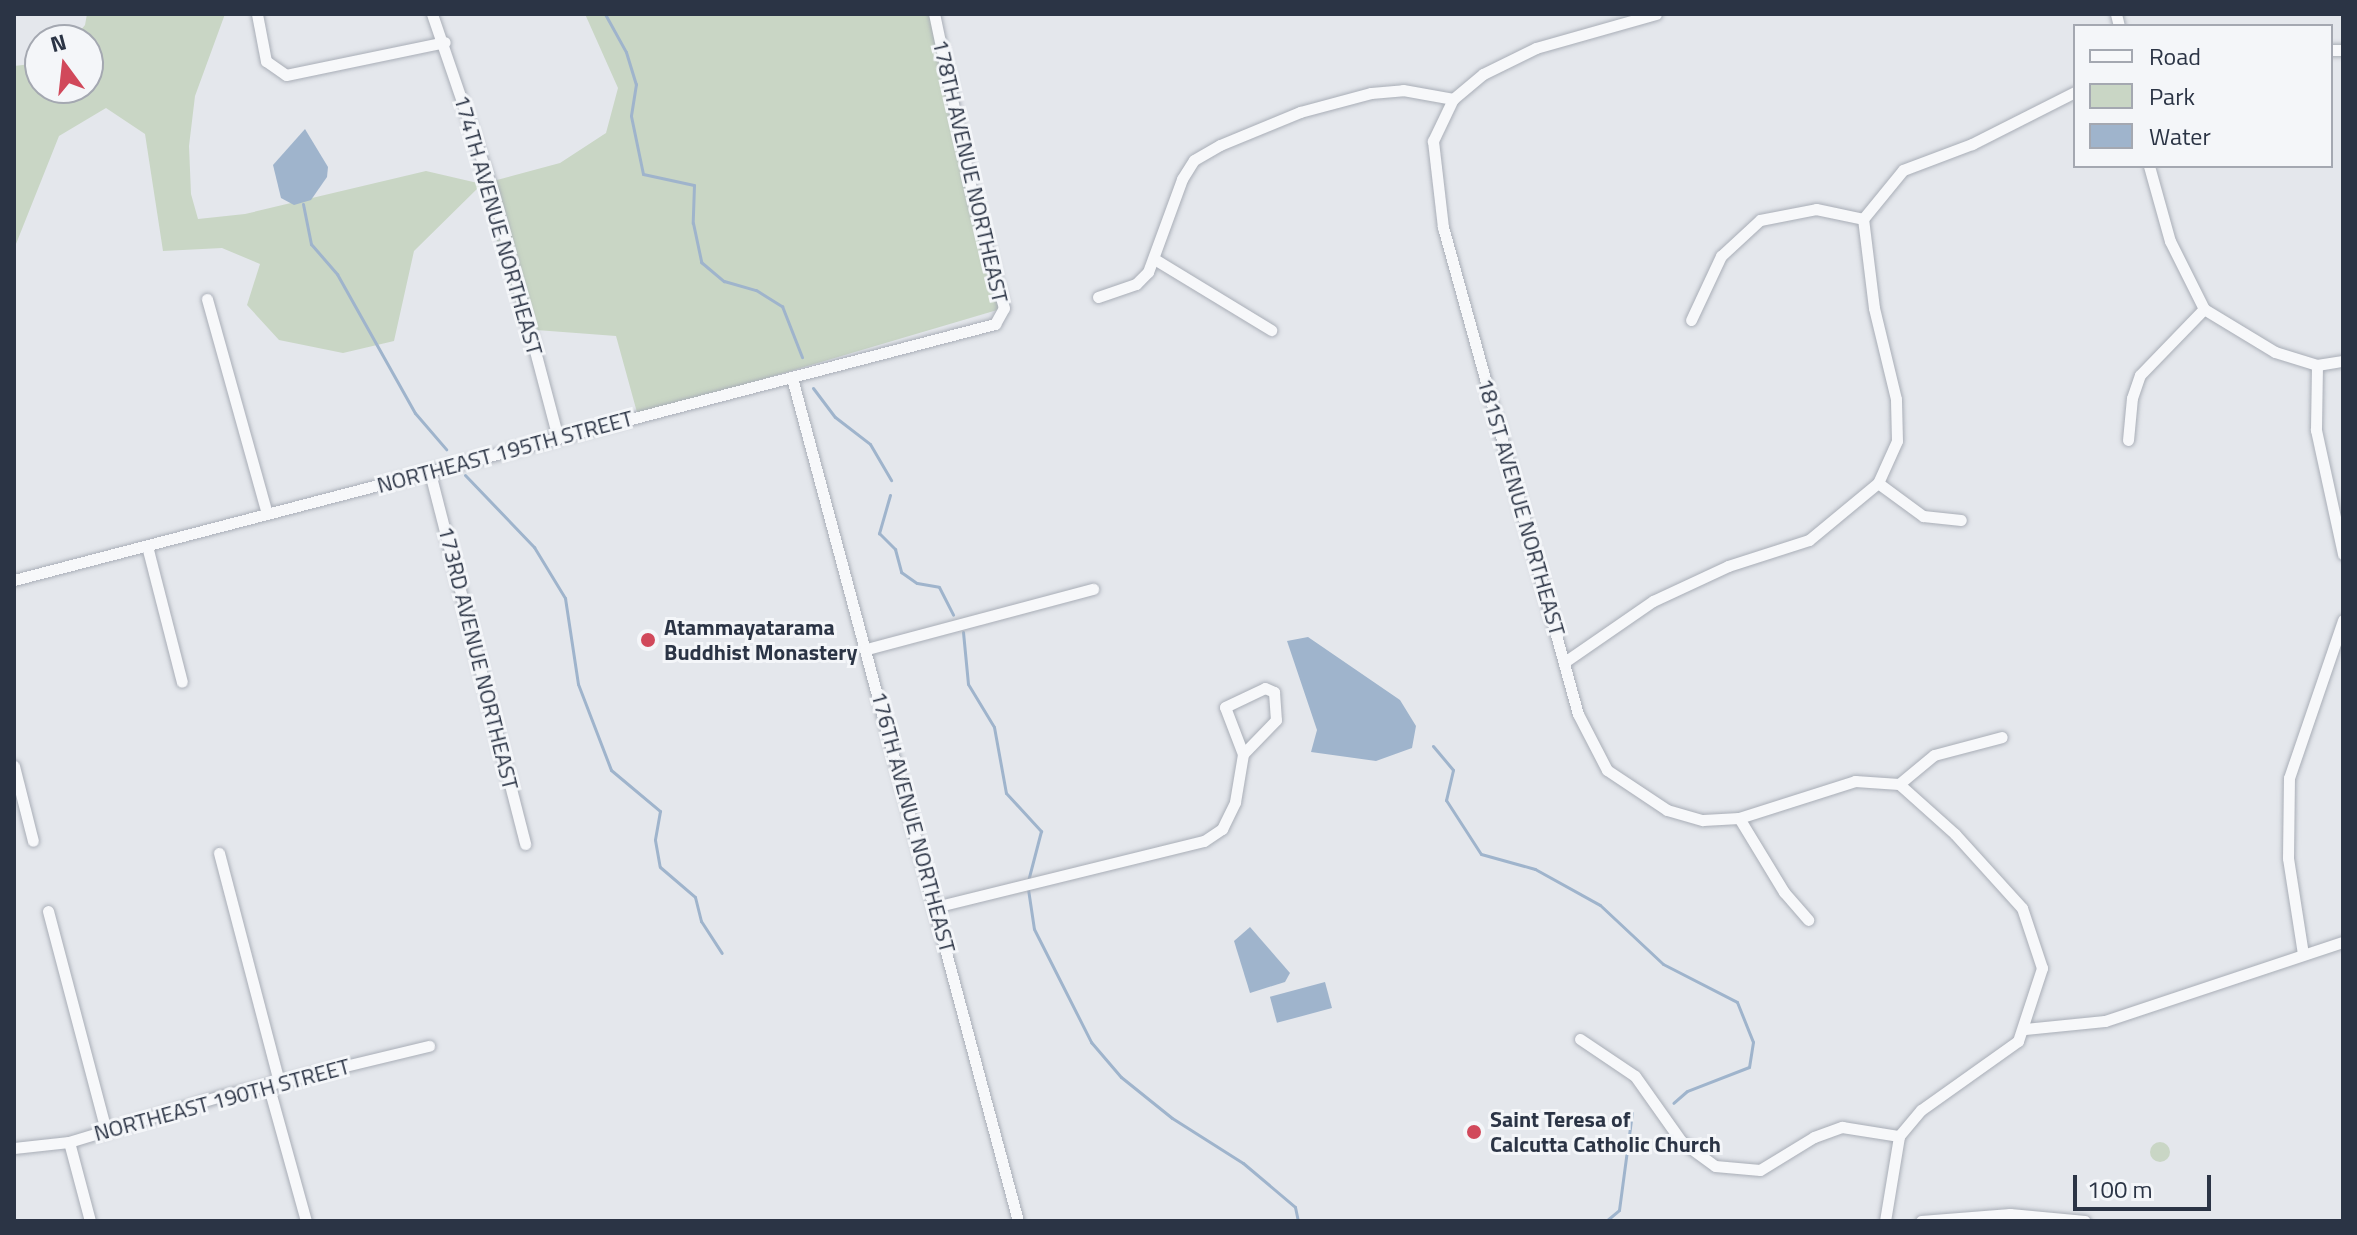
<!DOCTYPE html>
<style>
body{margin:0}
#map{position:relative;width:2357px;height:1235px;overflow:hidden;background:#e4e7ec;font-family:"Titillium Web",sans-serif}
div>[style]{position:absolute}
.green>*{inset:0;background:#c9d6c5}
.round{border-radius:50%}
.water>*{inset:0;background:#9fb4cc;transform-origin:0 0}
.stream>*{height:3px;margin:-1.5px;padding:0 1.5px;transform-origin:1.5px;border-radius:1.5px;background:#9fb4cc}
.roads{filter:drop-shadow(0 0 2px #a9aeb7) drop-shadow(0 0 2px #a9aeb7)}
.street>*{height:11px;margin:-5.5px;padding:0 5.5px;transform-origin:5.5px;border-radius:5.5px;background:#f7f8fa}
.dots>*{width:22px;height:22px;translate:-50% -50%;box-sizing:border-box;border:4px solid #f4f6f9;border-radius:50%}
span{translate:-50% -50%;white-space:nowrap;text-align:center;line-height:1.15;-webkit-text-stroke:6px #f4f6f9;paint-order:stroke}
.street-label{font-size:22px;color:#2b3445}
.poi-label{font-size:22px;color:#2b3445;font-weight:700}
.left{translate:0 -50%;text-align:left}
.frame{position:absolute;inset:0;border:16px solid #2b3445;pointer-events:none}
.legend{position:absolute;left:2073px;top:24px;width:260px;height:144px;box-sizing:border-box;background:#f4f6f9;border:2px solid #a4a8b1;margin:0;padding:10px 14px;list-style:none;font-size:24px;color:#2b3445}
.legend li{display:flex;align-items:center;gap:16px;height:40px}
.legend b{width:40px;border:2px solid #a4a8b1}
.north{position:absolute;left:24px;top:24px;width:80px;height:80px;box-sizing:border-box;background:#f4f6f9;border:2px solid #a4a8b1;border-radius:50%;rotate:345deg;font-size:22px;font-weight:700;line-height:32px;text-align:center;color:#2b3445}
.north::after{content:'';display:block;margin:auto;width:28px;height:36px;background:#d1495b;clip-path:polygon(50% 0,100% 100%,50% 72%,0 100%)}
.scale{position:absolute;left:2073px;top:1175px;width:138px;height:36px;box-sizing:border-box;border:4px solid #2b3445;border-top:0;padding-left:10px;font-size:24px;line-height:28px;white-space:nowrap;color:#2b3445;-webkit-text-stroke:6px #f4f6f9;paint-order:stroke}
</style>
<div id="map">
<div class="green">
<i style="clip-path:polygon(87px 14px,225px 14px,195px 96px,189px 146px,191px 194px,198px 219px,245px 214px,426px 171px,482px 184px,560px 163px,606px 133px,618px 88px,585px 14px,934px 14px,1004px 308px,638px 416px,616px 336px,523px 329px,481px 185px,414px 251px,394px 341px,343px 353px,279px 340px,247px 305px,260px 264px,222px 248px,163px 251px,145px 134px,106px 108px,59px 136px,14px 249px,14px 66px,40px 63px,40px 88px,88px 88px,88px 40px,73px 40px,85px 25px)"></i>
<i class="round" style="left:2150px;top:1142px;width:20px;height:20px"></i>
</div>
<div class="water">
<i style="clip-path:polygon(305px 129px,328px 167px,327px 177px,311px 200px,294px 205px,281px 198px,273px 165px)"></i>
<i style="clip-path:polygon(1308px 637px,1400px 700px,1416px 726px,1412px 748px,1376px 761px,1311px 752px,1317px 730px,1287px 641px)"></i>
<i style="clip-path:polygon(1250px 927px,1290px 973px,1285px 982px,1250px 993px,1234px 941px)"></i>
<i style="left:1325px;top:982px;width:27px;height:57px;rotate:75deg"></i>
</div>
<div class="stream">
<i style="left:605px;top:14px;width:43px;rotate:61.1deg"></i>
<i style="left:626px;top:52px;width:34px;rotate:73deg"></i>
<i style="left:636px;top:84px;width:32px;rotate:99deg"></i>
<i style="left:631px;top:116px;width:59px;rotate:78.3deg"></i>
<i style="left:643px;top:174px;width:52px;rotate:12.2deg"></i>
<i style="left:694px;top:185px;width:38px;rotate:92deg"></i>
<i style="left:693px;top:223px;width:40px;rotate:78deg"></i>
<i style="left:701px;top:262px;width:30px;rotate:40deg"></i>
<i style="left:724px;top:281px;width:33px;rotate:16deg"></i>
<i style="left:756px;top:290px;width:31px;rotate:32deg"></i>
<i style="left:782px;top:306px;width:55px;rotate:68.6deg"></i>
<i style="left:303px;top:204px;width:41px;rotate:78.7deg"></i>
<i style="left:311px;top:244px;width:40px;rotate:49deg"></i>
<i style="left:337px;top:274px;width:159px;rotate:60.7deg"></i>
<i style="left:415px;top:413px;width:48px;rotate:49.3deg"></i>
<i style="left:813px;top:388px;width:36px;rotate:53deg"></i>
<i style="left:835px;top:417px;width:44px;rotate:37.6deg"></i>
<i style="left:870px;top:444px;width:42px;rotate:59.7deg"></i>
<i style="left:465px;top:475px;width:100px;rotate:46.2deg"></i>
<i style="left:534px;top:547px;width:60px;rotate:58.7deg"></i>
<i style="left:565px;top:598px;width:87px;rotate:81.4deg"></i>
<i style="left:578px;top:684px;width:92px;rotate:69deg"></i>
<i style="left:611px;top:770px;width:64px;rotate:39.9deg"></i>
<i style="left:660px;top:811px;width:29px;rotate:100deg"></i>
<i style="left:655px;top:840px;width:27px;rotate:80deg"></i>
<i style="left:660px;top:867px;width:46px;rotate:40.6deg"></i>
<i style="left:695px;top:897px;width:25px;rotate:76deg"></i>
<i style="left:701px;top:921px;width:38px;rotate:57deg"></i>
<i style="left:890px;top:495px;width:40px;rotate:106deg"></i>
<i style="left:879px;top:533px;width:23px;rotate:45deg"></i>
<i style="left:895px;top:549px;width:24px;rotate:75deg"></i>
<i style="left:901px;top:572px;width:19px;rotate:35deg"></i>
<i style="left:917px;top:583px;width:22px;rotate:10deg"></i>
<i style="left:939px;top:587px;width:31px;rotate:63deg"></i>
<i style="left:963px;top:632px;width:52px;rotate:84.5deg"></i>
<i style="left:968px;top:684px;width:50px;rotate:58.8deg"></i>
<i style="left:994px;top:727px;width:67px;rotate:79.7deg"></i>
<i style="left:1006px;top:793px;width:52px;rotate:47.4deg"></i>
<i style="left:1041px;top:831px;width:52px;rotate:104.6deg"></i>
<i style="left:1433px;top:746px;width:31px;rotate:50deg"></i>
<i style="left:1453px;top:770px;width:31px;rotate:103deg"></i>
<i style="left:1446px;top:800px;width:64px;rotate:57.1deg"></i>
<i style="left:1481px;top:854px;width:56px;rotate:15.5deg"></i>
<i style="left:1535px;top:869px;width:74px;rotate:29deg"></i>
<i style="left:1600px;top:905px;width:86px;rotate:43.1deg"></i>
<i style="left:1663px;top:964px;width:83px;rotate:27.2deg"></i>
<i style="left:1737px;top:1002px;width:43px;rotate:68.2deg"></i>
<i style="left:1753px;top:1042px;width:25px;rotate:99deg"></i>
<i style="left:1749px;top:1067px;width:66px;rotate:158.8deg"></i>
<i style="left:1687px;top:1091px;width:18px;rotate:139deg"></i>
<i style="left:1028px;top:889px;width:40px;rotate:81.5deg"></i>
<i style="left:1034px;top:929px;width:127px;rotate:63.2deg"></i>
<i style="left:1091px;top:1042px;width:46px;rotate:49.4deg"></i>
<i style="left:1121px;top:1077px;width:65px;rotate:38.8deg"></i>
<i style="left:1172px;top:1118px;width:84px;rotate:32.4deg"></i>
<i style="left:1243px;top:1163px;width:68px;rotate:40.2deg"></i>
<i style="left:1295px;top:1207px;width:14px;rotate:78deg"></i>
<i style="left:1606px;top:1221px;width:17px;rotate:-40deg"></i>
<i style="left:1619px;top:1210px;width:98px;rotate:-82.4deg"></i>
</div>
<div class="roads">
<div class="street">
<i style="left:257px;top:14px;width:48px;rotate:79.2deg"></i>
<i style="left:266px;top:61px;width:24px;rotate:35deg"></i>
<i style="left:286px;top:75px;width:162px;rotate:-11.7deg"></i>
<i style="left:432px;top:14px;width:188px;rotate:71.1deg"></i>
<i style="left:493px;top:192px;width:254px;rotate:75.2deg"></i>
<i style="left:1656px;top:14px;width:125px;rotate:164.2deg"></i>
<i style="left:1536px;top:48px;width:59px;rotate:153.9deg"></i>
<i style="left:1483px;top:74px;width:39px;rotate:140deg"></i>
<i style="left:1453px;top:99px;width:47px;rotate:115.5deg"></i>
<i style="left:1433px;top:141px;width:87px;rotate:83.4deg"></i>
<i style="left:1443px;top:227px;width:505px;rotate:74.51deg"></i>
<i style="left:1578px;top:714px;width:63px;rotate:62.6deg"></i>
<i style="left:1607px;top:770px;width:72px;rotate:33.7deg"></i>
<i style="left:1667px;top:810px;width:37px;rotate:16deg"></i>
<i style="left:1703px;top:820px;width:36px;rotate:-3deg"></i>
<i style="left:1739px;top:818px;width:122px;rotate:-17.7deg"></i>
<i style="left:1855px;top:781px;width:44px;rotate:3.9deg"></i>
<i style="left:1899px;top:784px;width:45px;rotate:-39.6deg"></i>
<i style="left:1934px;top:755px;width:70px;rotate:-14.8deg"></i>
<i style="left:2116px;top:14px;width:12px;rotate:76deg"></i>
<i style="left:2331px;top:50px;width:12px"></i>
<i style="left:2149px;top:166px;width:78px;rotate:74.4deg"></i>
<i style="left:2170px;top:241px;width:76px;rotate:63.4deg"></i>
<i style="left:2204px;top:309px;width:83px;rotate:31.2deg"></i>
<i style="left:2275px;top:352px;width:44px;rotate:17.2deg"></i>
<i style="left:2317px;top:365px;width:26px;rotate:-9deg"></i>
<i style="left:1156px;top:260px;width:135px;rotate:31.3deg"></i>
<i style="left:1098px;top:297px;width:40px;rotate:-18.9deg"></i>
<i style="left:1136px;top:284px;width:17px;rotate:-45deg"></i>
<i style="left:1148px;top:272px;width:99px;rotate:-69.9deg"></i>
<i style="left:1182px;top:179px;width:22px;rotate:-58deg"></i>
<i style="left:1194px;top:160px;width:30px;rotate:-30deg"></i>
<i style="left:1220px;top:145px;width:87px;rotate:-22.4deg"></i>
<i style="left:1300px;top:112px;width:73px;rotate:-15deg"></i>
<i style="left:1371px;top:93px;width:32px;rotate:-5deg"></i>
<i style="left:1403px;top:90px;width:51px;rotate:10.2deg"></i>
<i style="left:207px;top:299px;width:223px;rotate:74.4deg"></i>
<i style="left:1691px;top:320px;width:71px;rotate:-64.9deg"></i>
<i style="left:1721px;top:256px;width:53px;rotate:-42.7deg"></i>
<i style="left:1760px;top:220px;width:57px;rotate:-11.1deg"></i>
<i style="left:1816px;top:209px;width:48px;rotate:12deg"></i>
<i style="left:1863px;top:219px;width:63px;rotate:-50.8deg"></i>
<i style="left:1903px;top:170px;width:74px;rotate:-20.6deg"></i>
<i style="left:1972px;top:144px;width:115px;rotate:-26.8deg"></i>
<i style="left:2317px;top:365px;width:65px;rotate:90.9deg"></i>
<i style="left:2316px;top:430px;width:127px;rotate:77.7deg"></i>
<i style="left:792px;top:378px;width:873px;rotate:74.99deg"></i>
<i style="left:2128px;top:440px;width:42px;rotate:-84.6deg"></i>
<i style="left:2132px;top:398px;width:24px;rotate:-71deg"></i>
<i style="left:2140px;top:375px;width:92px;rotate:-45.9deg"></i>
<i style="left:430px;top:473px;width:383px;rotate:75.6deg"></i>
<i style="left:1878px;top:483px;width:56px;rotate:36.3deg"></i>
<i style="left:1923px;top:516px;width:38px;rotate:6deg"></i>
<i style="left:147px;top:546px;width:140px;rotate:75.6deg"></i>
<i style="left:14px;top:580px;width:1014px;rotate:-14.63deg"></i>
<i style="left:995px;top:324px;width:18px;rotate:-61deg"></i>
<i style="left:1004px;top:308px;width:109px;rotate:-105.9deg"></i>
<i style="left:974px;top:203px;width:193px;rotate:-101.9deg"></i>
<i style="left:867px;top:649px;width:234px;rotate:-14.9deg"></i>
<i style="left:1566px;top:661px;width:106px;rotate:-34.6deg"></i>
<i style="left:1653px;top:601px;width:83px;rotate:-25deg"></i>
<i style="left:1728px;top:566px;width:85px;rotate:-17.8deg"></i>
<i style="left:1809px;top:540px;width:89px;rotate:-39.6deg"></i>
<i style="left:1878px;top:483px;width:46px;rotate:-65.7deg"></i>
<i style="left:1897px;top:441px;width:42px;rotate:-91.4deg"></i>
<i style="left:1896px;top:399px;width:94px;rotate:-103.6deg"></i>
<i style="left:1874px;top:308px;width:90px;rotate:-97deg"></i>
<i style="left:14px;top:766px;width:77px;rotate:75.8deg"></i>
<i style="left:1739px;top:818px;width:87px;rotate:58.7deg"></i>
<i style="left:1784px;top:892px;width:37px;rotate:49deg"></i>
<i style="left:219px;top:853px;width:236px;rotate:75.3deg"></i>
<i style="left:935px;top:907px;width:277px;rotate:-13.8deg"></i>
<i style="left:1204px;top:841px;width:22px;rotate:-34deg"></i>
<i style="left:1222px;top:829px;width:30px;rotate:-64deg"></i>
<i style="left:1235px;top:802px;width:49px;rotate:-80.5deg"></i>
<i style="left:1243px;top:754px;width:50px;rotate:-111deg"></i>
<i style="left:1225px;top:707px;width:44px;rotate:-25.4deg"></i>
<i style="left:1265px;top:688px;width:10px;rotate:24deg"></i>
<i style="left:1274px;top:692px;width:28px;rotate:86deg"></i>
<i style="left:1276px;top:720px;width:47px;rotate:134.1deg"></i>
<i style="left:48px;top:911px;width:228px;rotate:75.2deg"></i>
<i style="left:2303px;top:954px;width:97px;rotate:-98.9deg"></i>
<i style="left:2288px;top:858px;width:80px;rotate:-89.3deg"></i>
<i style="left:2289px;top:778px;width:167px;rotate:-71.1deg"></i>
<i style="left:2025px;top:1029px;width:80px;rotate:-5.7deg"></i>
<i style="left:2105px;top:1021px;width:251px;rotate:-18.4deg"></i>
<i style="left:1580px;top:1039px;width:66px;rotate:33.9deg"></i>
<i style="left:1635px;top:1076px;width:80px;rotate:54.7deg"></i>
<i style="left:1681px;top:1141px;width:42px;rotate:36.3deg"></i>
<i style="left:1715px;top:1166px;width:45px;rotate:5.1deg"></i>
<i style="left:1760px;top:1170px;width:63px;rotate:-31.4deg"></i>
<i style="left:1814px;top:1137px;width:30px;rotate:-20deg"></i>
<i style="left:1842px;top:1127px;width:58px;rotate:9deg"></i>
<i style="left:268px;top:1084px;width:142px;rotate:74.5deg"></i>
<i style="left:69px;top:1142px;width:82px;rotate:75.1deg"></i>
<i style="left:14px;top:1148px;width:55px;rotate:-6.2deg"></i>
<i style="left:69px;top:1142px;width:158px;rotate:-16.9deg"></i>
<i style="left:220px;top:1096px;width:215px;rotate:-13.5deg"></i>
<i style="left:1885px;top:1221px;width:86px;rotate:-80.6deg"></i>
<i style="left:1899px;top:1136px;width:34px;rotate:-50deg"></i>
<i style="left:1921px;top:1110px;width:119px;rotate:-35.4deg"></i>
<i style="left:2018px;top:1041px;width:77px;rotate:-71.8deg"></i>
<i style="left:2042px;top:968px;width:63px;rotate:-108.4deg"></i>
<i style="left:2022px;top:908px;width:100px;rotate:-132.2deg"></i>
<i style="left:1955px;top:834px;width:75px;rotate:-138.2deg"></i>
<i style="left:1921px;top:1221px;width:89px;rotate:-4.5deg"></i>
<i style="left:2010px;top:1214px;width:75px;rotate:5.3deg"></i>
</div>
</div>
<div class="dots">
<i style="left:648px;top:640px;background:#d1495b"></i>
<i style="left:1474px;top:1132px;background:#d1495b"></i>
</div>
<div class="street-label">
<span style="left:970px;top:171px;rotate:77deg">178TH AVENUE NORTHEAST</span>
<span style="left:498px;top:225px;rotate:74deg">174TH AVENUE NORTHEAST</span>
<span style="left:505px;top:452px;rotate:-15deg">NORTHEAST 195TH STREET</span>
<span style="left:1521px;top:507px;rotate:74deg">181ST AVENUE NORTHEAST</span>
<span style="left:478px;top:658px;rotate:76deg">173RD AVENUE NORTHEAST</span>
<span style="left:913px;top:822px;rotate:75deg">176TH AVENUE NORTHEAST</span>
<span style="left:222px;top:1100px;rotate:-15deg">NORTHEAST 190TH STREET</span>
</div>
<div class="poi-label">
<span class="left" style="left:664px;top:640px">Atammayatarama<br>Buddhist Monastery</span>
<span class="left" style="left:1490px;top:1132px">Saint Teresa of<br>Calcutta Catholic Church</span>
</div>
<div class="frame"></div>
<ul class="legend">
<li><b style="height:10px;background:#f7f8fa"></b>Road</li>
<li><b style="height:22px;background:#c9d6c5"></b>Park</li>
<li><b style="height:22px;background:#9fb4cc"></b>Water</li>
</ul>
<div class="north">N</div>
<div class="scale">100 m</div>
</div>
